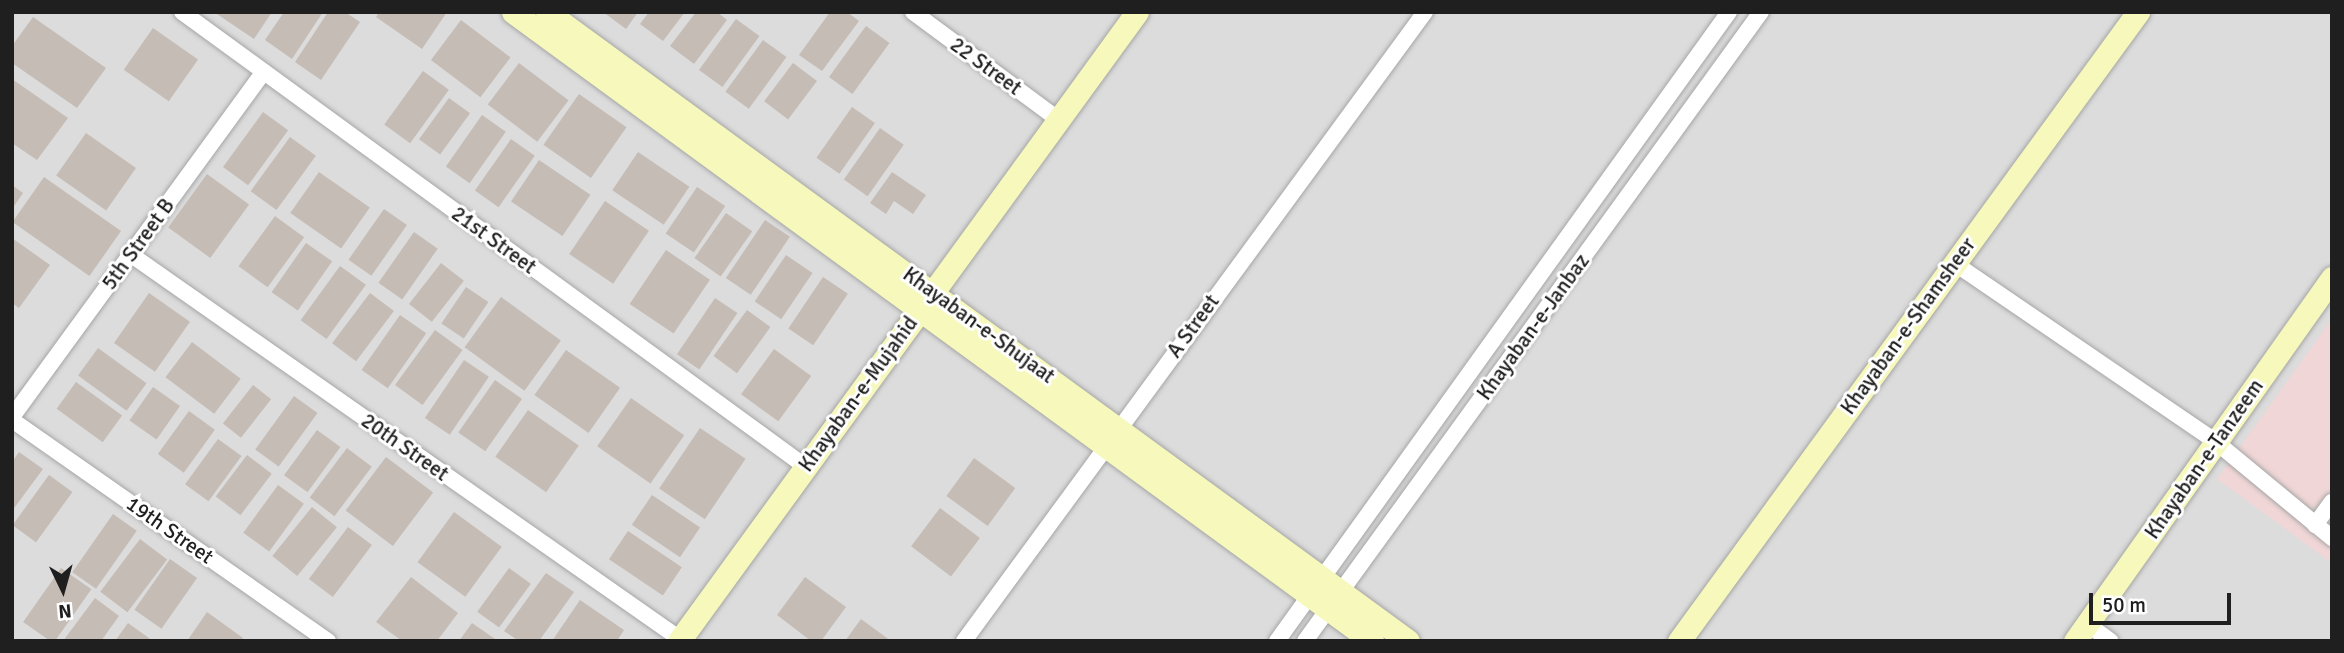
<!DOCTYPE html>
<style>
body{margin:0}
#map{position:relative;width:2344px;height:653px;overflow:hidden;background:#f0ece6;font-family:Signika,sans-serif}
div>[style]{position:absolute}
.residential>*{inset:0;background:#dddcdc;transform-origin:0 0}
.commercial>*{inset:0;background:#f0d6d6}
.building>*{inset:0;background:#c4bcb5;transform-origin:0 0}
.roads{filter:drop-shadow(0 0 2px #a6a6a6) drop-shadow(0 0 2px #a6a6a6)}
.street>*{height:16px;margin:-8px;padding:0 8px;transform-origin:8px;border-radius:8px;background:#fff}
.secondary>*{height:23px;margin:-11.5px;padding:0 11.5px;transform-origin:11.5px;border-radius:11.5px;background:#f6f8bc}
span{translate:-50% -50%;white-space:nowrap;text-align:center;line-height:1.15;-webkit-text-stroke:6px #fff;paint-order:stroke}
.street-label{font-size:21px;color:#1f1f1f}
.frame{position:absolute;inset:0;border:14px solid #1f1f1f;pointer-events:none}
.north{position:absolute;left:28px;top:555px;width:70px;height:70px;-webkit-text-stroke:5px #fff;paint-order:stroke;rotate:175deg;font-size:19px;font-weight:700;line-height:28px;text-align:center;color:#1f1f1f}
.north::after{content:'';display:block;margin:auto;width:24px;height:32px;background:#1f1f1f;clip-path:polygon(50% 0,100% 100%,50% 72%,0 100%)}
.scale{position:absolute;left:2089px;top:593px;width:142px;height:32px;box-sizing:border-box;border:4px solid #1f1f1f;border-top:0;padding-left:9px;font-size:21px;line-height:24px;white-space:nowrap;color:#1f1f1f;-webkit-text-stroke:5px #fff;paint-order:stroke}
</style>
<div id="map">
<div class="residential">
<i style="left:12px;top:12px;width:2320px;height:629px"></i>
</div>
<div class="commercial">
<i style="clip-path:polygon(2332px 319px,2332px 563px,2217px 479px)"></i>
</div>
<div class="building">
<i style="clip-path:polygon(214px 12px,272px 12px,254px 39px)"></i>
<i style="clip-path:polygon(284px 12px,323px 12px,292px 59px,265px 40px)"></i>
<i style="clip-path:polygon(328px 12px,345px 12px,360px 22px,321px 80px,295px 62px)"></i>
<i style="clip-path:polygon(379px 12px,447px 12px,422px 49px,376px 17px)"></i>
<i style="clip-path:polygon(603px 12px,638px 12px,626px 29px)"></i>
<i style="clip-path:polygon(649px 12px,685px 12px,663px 41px,640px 24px)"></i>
<i style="clip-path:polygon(696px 12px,717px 12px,727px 20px,694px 64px,670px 46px)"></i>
<i style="clip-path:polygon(830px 12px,847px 12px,859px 21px,822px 71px,799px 55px)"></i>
<i style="clip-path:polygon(33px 17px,106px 68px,77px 108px,12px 63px,12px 46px)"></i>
<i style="left:736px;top:19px;width:29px;height:63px;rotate:36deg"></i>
<i style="left:461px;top:20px;width:62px;height:50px;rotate:37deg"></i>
<i style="left:866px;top:26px;width:29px;height:63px;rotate:36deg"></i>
<i style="left:153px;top:28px;width:55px;height:51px;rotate:35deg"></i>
<i style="left:763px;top:40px;width:29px;height:64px;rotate:36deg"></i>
<i style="left:519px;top:63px;width:62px;height:52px;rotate:37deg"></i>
<i style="left:793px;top:63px;width:30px;height:48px;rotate:37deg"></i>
<i style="left:423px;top:71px;width:32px;height:66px;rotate:36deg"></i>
<i style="clip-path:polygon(12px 79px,68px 118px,37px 160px,12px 143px)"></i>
<i style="left:579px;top:94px;width:58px;height:62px;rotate:35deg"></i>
<i style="left:449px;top:98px;width:26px;height:51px;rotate:36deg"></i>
<i style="left:852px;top:107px;width:28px;height:62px;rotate:35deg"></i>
<i style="left:263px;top:112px;width:31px;height:68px;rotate:36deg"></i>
<i style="left:482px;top:115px;width:29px;height:63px;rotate:35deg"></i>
<i style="left:880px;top:128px;width:29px;height:63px;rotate:35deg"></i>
<i style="left:86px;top:133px;width:61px;height:52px;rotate:35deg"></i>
<i style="left:290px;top:137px;width:32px;height:67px;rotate:36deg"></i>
<i style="left:511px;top:139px;width:29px;height:63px;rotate:35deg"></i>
<i style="left:638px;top:152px;width:62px;height:46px;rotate:34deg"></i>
<i style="left:539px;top:160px;width:62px;height:50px;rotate:34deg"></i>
<i style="left:319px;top:172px;width:62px;height:50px;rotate:35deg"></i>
<i style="clip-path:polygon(892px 172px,926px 195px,913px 214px,894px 201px,886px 214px,870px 203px)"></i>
<i style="left:207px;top:174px;width:52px;height:66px;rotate:36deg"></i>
<i style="left:44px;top:177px;width:94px;height:55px;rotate:35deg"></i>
<i style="clip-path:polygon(12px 185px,23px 193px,12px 209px)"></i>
<i style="left:697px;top:187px;width:34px;height:56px;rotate:34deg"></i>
<i style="left:605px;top:201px;width:53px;height:64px;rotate:34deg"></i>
<i style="left:384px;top:209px;width:28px;height:62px;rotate:35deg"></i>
<i style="left:726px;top:213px;width:32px;height:55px;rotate:35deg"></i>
<i style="left:275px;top:216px;width:36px;height:62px;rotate:36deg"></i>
<i style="left:765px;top:220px;width:30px;height:70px;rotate:34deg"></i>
<i style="left:414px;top:232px;width:29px;height:62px;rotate:35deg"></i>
<i style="clip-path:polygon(12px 238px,50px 265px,19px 308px,12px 303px)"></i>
<i style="left:306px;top:243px;width:32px;height:60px;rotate:35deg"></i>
<i style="left:666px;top:250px;width:53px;height:65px;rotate:34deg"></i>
<i style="left:786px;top:255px;width:32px;height:56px;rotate:34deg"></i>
<i style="left:441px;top:263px;width:29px;height:52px;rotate:38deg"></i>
<i style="left:340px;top:266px;width:32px;height:67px;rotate:36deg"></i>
<i style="left:823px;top:277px;width:30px;height:62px;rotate:34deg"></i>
<i style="left:466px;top:287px;width:27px;height:44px;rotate:34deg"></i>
<i style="left:149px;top:293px;width:50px;height:61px;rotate:35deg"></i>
<i style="left:370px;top:293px;width:30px;height:63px;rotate:37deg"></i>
<i style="left:501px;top:297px;width:74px;height:62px;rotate:36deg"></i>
<i style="left:715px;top:298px;width:27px;height:68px;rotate:34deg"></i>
<i style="left:747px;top:310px;width:29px;height:57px;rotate:36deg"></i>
<i style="left:400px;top:315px;width:32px;height:67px;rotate:35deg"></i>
<i style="left:435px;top:330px;width:34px;height:68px;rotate:36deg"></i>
<i style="left:192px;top:342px;width:61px;height:44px;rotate:37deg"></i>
<i style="left:98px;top:348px;width:60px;height:34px;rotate:36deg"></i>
<i style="left:774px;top:349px;width:46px;height:56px;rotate:36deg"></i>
<i style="left:566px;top:350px;width:66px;height:55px;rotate:35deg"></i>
<i style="left:464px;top:360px;width:30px;height:70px;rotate:34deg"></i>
<i style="left:495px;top:380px;width:33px;height:64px;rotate:35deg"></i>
<i style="left:76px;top:382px;width:57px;height:33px;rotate:36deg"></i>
<i style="left:253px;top:385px;width:23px;height:49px;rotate:38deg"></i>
<i style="left:153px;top:387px;width:33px;height:41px;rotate:35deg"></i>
<i style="left:294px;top:396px;width:29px;height:66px;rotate:36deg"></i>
<i style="left:631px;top:398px;width:65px;height:59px;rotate:35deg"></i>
<i style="left:528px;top:410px;width:62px;height:57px;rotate:35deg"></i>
<i style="left:189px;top:411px;width:32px;height:53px;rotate:36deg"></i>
<i style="left:700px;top:428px;width:55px;height:73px;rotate:34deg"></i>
<i style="left:317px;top:430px;width:29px;height:56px;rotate:36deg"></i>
<i style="left:218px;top:439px;width:29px;height:56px;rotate:36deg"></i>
<i style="left:347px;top:448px;width:31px;height:62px;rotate:37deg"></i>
<i style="clip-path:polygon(19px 452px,43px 469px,12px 511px,12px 462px)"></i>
<i style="left:247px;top:455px;width:31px;height:52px;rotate:37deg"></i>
<i style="left:386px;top:457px;width:59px;height:67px;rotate:37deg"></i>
<i style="left:974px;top:458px;width:51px;height:47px;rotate:36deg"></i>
<i style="left:49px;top:475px;width:29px;height:62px;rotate:36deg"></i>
<i style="left:278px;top:485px;width:32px;height:59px;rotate:36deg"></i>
<i style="left:652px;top:495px;width:58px;height:36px;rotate:34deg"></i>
<i style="left:312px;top:507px;width:32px;height:63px;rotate:39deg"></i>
<i style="left:940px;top:508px;width:50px;height:48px;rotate:37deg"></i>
<i style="left:454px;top:512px;width:59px;height:62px;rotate:36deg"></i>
<i style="left:113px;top:514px;width:29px;height:71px;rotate:35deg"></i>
<i style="left:348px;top:527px;width:30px;height:65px;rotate:37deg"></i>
<i style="left:628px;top:531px;width:65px;height:34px;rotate:34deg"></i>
<i style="left:140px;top:539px;width:34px;height:66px;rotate:37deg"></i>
<i style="left:170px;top:559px;width:33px;height:62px;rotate:35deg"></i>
<i style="left:61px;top:568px;width:37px;height:66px;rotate:35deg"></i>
<i style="left:509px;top:568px;width:27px;height:54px;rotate:36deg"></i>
<i style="clip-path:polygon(546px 573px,574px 592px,539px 641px,519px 641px,504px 631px)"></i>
<i style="clip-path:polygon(411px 577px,458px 613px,437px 641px,402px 641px,376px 622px)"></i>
<i style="clip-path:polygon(805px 577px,846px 607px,821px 641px,811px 641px,777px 615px)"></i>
<i style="clip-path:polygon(95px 598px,119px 616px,101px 641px,63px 641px)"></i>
<i style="clip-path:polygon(580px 600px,624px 630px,617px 641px,552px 641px)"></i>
<i style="clip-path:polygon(207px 612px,243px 638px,241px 641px,187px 641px)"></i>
<i style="clip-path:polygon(861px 619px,891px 641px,845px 641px)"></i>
<i style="clip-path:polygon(128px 623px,153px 641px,115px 641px)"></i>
<i style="clip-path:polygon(472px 623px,498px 641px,459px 641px)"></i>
</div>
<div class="roads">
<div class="street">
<i style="left:182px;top:12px;width:772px;rotate:36.1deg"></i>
<i style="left:913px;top:12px;width:182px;rotate:36.5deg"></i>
<i style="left:130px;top:254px;width:671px;rotate:34.99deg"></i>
<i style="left:1954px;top:263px;width:317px;rotate:34.3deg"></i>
<i style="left:2216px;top:442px;width:151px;rotate:39.6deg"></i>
<i style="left:12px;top:417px;width:427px;rotate:-53.9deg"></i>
<i style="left:12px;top:420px;width:386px;rotate:35deg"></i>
<i style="left:2315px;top:525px;width:29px;rotate:-54deg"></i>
<i style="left:2087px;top:624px;width:29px;rotate:36deg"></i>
<i style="left:964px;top:641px;width:780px;rotate:-53.76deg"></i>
<i style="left:1277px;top:641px;width:775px;rotate:-54.3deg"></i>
<i style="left:1305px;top:641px;width:777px;rotate:-54.06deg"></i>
</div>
<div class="secondary">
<i style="left:513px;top:12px;width:1065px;rotate:36.21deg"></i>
<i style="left:547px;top:12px;width:1066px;rotate:36.15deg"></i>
<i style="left:679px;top:641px;width:778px;rotate:-53.94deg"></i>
<i style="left:1679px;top:641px;width:779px;rotate:-53.88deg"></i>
<i style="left:2075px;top:641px;width:445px;rotate:-54.7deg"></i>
</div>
</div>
<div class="street-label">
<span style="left:986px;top:66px;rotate:36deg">22 Street</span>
<span style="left:494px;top:240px;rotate:36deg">21st Street</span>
<span style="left:138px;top:244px;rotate:-54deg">5th Street B</span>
<span style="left:979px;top:325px;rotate:36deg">Khayaban-e-Shujaat</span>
<span style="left:1193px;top:326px;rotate:-54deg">A Street</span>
<span style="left:1908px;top:326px;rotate:-54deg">Khayaban-e-Shamsheer</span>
<span style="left:1533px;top:327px;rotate:-54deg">Khayaban-e-Janbaz</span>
<span style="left:858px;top:394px;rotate:-54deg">Khayaban-e-Mujahid</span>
<span style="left:405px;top:447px;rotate:35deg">20th Street</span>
<span style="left:2204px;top:459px;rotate:-55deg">Khayaban-e-Tanzeem</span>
<span style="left:170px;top:530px;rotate:35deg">19th Street</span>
</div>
<div class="frame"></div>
<div class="north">N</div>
<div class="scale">50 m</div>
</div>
